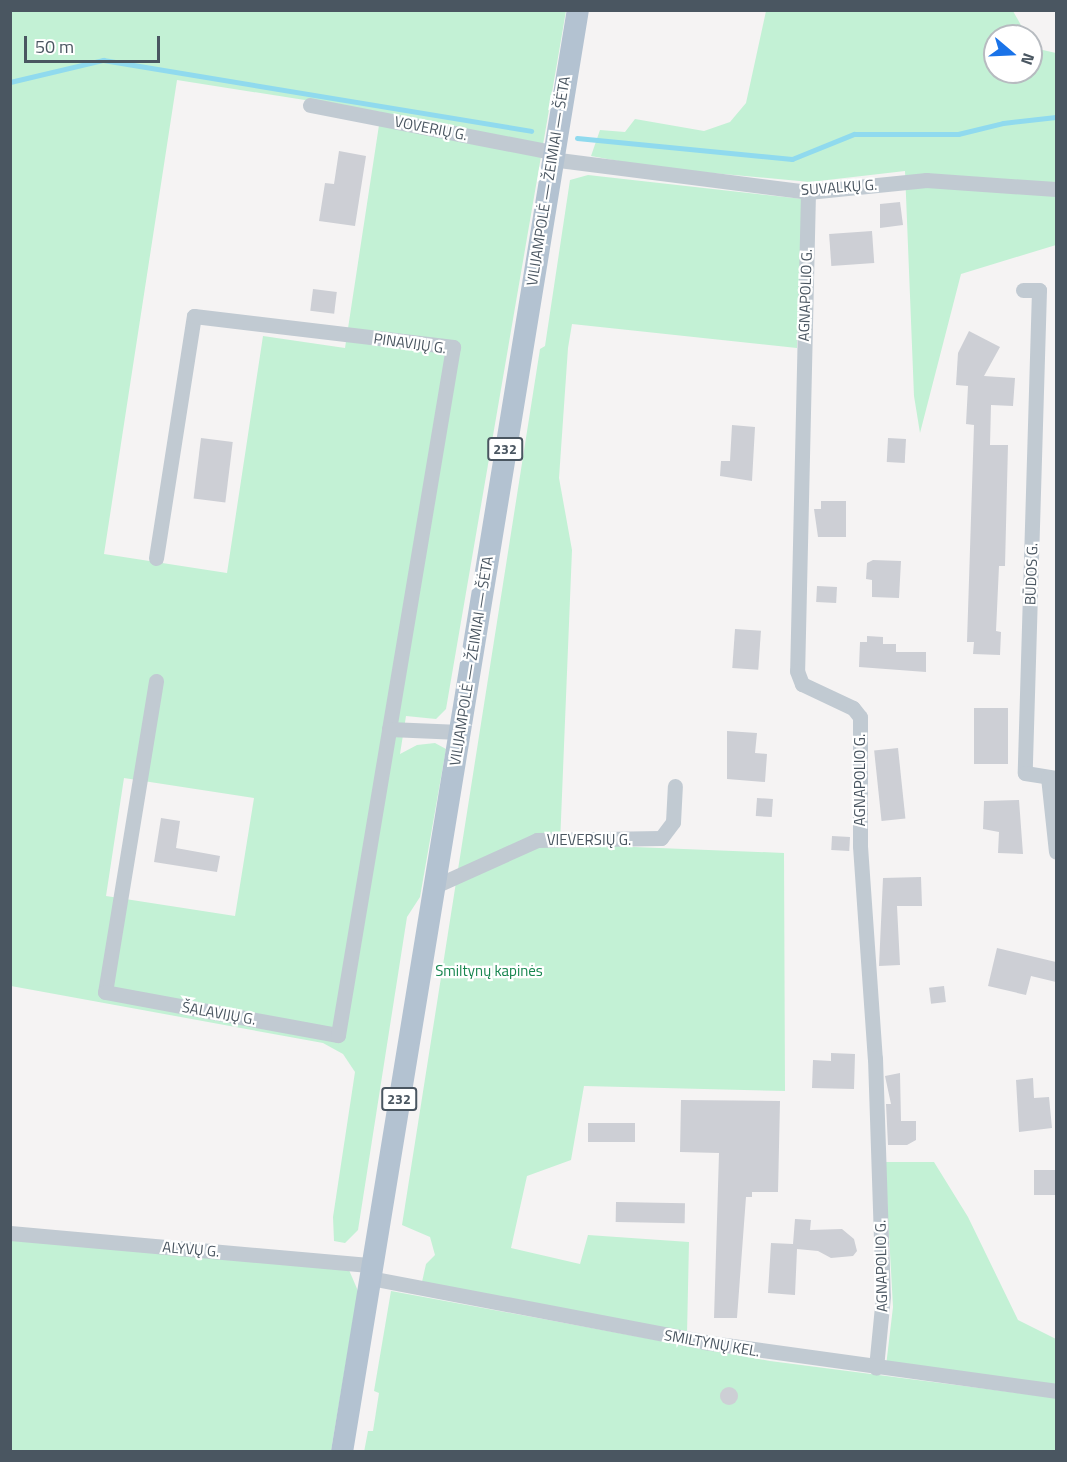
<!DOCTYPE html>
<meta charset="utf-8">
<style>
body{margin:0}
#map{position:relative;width:1067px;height:1462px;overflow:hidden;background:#f5f3f3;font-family:"Titillium Web",sans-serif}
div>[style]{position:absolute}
.green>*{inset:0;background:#c3f1d5}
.stream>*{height:5px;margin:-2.5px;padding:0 2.5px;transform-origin:2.5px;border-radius:2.5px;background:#90daee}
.building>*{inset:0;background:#cdcfd5;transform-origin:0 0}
.round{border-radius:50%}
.minor>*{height:15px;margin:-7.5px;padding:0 7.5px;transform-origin:7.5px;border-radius:7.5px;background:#c1cad2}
.primary>*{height:22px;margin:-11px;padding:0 11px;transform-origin:11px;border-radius:11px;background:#b3c2d1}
span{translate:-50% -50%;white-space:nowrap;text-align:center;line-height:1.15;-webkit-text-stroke:4.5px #fff;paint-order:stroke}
.shield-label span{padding:2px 4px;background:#fff;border:2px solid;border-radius:4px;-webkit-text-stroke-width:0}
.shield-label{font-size:14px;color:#4a5661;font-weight:700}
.street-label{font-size:15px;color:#4a5661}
.park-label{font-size:15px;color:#17864f}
.frame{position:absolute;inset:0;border:12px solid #4a5661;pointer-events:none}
.north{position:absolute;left:983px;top:24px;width:60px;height:60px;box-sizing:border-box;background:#fff;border:2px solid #b7bbc0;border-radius:50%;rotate:109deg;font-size:16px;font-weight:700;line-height:24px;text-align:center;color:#4a5661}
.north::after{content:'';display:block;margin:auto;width:21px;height:27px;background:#1a73e8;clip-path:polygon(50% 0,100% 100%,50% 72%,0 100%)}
.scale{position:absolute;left:24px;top:36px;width:136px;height:27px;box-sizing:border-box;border:3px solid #4a5661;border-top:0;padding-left:8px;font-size:18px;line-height:21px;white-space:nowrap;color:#4a5661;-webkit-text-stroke:4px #fff;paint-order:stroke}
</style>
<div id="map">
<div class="green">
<i style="clip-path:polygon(evenodd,10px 11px,566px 11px,446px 709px,436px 719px,406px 716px,400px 754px,417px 745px,435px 743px,446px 749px,420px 897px,407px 917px,358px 1230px,345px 1243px,334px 1241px,333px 1217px,355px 1072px,343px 1054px,323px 1043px,11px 986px,10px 11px,177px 80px,381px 112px,345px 348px,263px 336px,227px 573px,104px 554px,177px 80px,10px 11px,124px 778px,254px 798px,235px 916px,106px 896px,124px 778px)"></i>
<i style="clip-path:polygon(766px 11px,1013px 11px,1027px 36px,995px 36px,995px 72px,1031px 72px,1031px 42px,1034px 48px,1056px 53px,1056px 245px,961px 274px,920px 433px,914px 396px,905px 171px,810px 182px,657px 168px,591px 156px,600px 130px,625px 132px,635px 119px,704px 131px,730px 122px,746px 103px)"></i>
<i style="clip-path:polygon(588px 175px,803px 199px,797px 348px,572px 324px,568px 348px,559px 478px,572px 550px,560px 844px,784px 853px,785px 1091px,584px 1086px,571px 1160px,527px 1176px,511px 1248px,580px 1264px,588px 1235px,689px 1242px,687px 1335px,422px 1282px,426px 1264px,435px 1255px,430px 1237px,402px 1225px,540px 349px,545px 346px,570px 180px)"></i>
<i style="clip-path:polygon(885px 1162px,934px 1162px,968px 1217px,1018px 1320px,1056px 1339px,1056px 1385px,886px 1366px,893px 1307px)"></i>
<i style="clip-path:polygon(10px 1240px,349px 1270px,358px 1291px,331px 1451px,11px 1451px)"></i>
<i style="clip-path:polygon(391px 1291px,770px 1361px,1056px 1398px,1056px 1451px,364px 1452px,368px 1431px,373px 1431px,379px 1393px,374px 1391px)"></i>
</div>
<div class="stream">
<i style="left:10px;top:82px;width:96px;rotate:-13.3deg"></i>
<i style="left:103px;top:60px;width:434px;rotate:9.4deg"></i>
<i style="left:577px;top:138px;width:216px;rotate:5.6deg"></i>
<i style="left:792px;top:159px;width:67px;rotate:-22deg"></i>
<i style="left:854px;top:134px;width:104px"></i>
<i style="left:958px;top:134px;width:46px;rotate:-13.7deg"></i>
<i style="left:1003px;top:123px;width:53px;rotate:-6.5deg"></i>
</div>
<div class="building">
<i style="clip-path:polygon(339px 151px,366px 156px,355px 226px,319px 221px,325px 183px,334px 184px)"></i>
<i style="clip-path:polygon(900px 202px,903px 225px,880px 228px,880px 204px)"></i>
<i style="left:872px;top:231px;width:32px;height:43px;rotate:86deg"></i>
<i style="left:313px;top:289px;width:24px;height:22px;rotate:7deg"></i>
<i style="clip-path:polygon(969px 331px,1000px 347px,984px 376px,1015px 378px,1013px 406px,991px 405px,990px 445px,1008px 445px,1005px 566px,999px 566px,996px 631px,1001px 632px,1000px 655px,973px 654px,974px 642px,967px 642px,974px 425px,966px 424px,968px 386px,956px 385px,958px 353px)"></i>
<i style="clip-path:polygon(732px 425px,755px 427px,752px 481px,720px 476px,721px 461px,730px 461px)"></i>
<i style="left:201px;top:438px;width:32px;height:61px;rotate:7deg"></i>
<i style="left:888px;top:438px;width:18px;height:24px;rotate:3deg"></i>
<i style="clip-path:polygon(821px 501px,846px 501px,846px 537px,818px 537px,814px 509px,821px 509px)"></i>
<i style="clip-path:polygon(873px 560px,901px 561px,899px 598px,872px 597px,872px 580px,866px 579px,867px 563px)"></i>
<i style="left:817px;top:586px;width:20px;height:16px;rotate:3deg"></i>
<i style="left:735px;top:629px;width:26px;height:39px;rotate:4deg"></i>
<i style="clip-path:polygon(867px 636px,883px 637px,883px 644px,896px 644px,896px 652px,926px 652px,926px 672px,859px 667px,860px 642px,867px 642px)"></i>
<i style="left:974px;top:708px;width:34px;height:56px"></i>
<i style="clip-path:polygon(727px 731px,757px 733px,755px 753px,767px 754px,765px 782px,727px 779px)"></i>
<i style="left:898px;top:748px;width:71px;height:24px;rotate:84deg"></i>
<i style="left:757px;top:798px;width:16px;height:18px;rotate:4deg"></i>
<i style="clip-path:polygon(1019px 800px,1023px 854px,998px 853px,999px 832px,983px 829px,984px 801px)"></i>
<i style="clip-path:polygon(161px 818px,180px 821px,176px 848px,220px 856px,217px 872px,154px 862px)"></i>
<i style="left:832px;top:836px;width:18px;height:14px;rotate:3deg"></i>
<i style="clip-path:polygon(921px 877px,922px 906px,897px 906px,900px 965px,879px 966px,883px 878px)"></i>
<i style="clip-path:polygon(997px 948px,1056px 962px,1056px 982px,1031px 976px,1026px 995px,988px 986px)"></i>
<i style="left:944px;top:986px;width:16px;height:15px;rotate:83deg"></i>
<i style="clip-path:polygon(831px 1053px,855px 1054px,854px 1089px,812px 1088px,813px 1060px,831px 1061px)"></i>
<i style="clip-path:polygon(900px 1073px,901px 1121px,916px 1121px,916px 1140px,907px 1145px,888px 1145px,886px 1104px,891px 1104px,885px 1076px)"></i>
<i style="clip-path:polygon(1033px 1078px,1034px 1098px,1049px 1097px,1052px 1128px,1019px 1132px,1016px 1080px)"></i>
<i style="clip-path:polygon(681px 1100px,780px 1101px,778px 1192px,752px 1192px,752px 1197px,746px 1197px,737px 1318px,714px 1318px,719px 1153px,680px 1152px)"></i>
<i style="left:588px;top:1123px;width:47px;height:19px"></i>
<i style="left:1056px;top:1170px;width:25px;height:22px;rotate:90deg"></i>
<i style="left:616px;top:1202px;width:69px;height:20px;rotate:1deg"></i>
<i style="clip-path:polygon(795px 1219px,811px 1220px,810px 1230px,842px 1229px,854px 1239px,857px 1251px,853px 1256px,831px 1258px,818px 1251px,797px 1249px,795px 1295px,768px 1293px,771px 1243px,793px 1244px)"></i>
<i class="round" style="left:720px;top:1387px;width:18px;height:18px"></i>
</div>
<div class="minor">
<i style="left:310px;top:105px;width:247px;rotate:11deg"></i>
<i style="left:551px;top:159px;width:259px;rotate:7.3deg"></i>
<i style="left:808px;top:192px;width:119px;rotate:-5.8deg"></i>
<i style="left:926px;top:180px;width:130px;rotate:4deg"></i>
<i style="left:808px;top:192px;width:479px;rotate:91.3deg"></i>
<i style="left:797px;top:671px;width:14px;rotate:69deg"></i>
<i style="left:802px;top:684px;width:56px;rotate:25.2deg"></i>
<i style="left:853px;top:708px;width:11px;rotate:52deg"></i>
<i style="left:860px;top:717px;width:129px;rotate:90deg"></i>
<i style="left:860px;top:846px;width:213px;rotate:86deg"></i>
<i style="left:875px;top:1058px;width:238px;rotate:88.1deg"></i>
<i style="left:883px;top:1296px;width:72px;rotate:95.6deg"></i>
<i style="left:1023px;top:290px;width:16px"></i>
<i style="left:1039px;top:290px;width:483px;rotate:91.7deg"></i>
<i style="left:1025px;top:773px;width:31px;rotate:9deg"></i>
<i style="left:156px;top:558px;width:245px;rotate:-81.1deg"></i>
<i style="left:194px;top:316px;width:261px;rotate:6.8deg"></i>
<i style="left:453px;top:347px;width:387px;rotate:99.5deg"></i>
<i style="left:389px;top:729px;width:71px;rotate:2.4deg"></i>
<i style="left:156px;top:681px;width:315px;rotate:99.3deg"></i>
<i style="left:105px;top:992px;width:237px;rotate:10.5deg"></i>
<i style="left:338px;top:1035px;width:310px;rotate:-80.5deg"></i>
<i style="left:1048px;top:777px;width:75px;rotate:83.9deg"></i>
<i style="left:433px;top:887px;width:114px;rotate:-24.3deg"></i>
<i style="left:537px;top:840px;width:124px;rotate:-0.9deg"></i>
<i style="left:661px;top:838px;width:20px;rotate:-53deg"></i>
<i style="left:673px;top:822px;width:36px;rotate:-87deg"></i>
<i style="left:10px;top:1233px;width:363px;rotate:5.1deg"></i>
<i style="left:370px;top:1278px;width:340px;rotate:10.8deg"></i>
<i style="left:704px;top:1342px;width:355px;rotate:7.9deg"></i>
</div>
<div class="primary">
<i style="left:342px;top:1452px;width:1461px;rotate:-80.71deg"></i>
</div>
<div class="shield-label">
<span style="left:505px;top:449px">232</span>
<span style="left:399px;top:1099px">232</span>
</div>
<div class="street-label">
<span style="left:431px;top:128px;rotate:11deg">VOVERIŲ G.</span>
<span style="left:548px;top:181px;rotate:-81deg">VILIJAMPOLĖ — ŽEIMIAI — ŠĖTA</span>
<span style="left:839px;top:187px;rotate:-4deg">SUVALKŲ G.</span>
<span style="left:805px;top:295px;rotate:-88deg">AGNAPOLIO G.</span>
<span style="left:410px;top:343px;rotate:8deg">PINAVIJŲ G.</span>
<span style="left:1031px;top:574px;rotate:-88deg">BŪDOS G.</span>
<span style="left:471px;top:661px;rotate:-81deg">VILIJAMPOLĖ — ŽEIMIAI — ŠĖTA</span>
<span style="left:860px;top:780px;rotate:-90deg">AGNAPOLIO G.</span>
<span style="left:589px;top:840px">VIEVERSIŲ G.</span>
<span style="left:219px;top:1013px;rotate:10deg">ŠALAVIJŲ G.</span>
<span style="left:191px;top:1249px;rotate:5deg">ALYVŲ G.</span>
<span style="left:881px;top:1266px;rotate:-91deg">AGNAPOLIO G.</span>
<span style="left:712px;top:1343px;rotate:10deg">SMILTYNŲ KEL.</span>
</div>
<div class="park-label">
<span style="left:489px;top:971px">Smiltynų kapinės</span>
</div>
<div class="frame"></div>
<div class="north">N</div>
<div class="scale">50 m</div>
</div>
